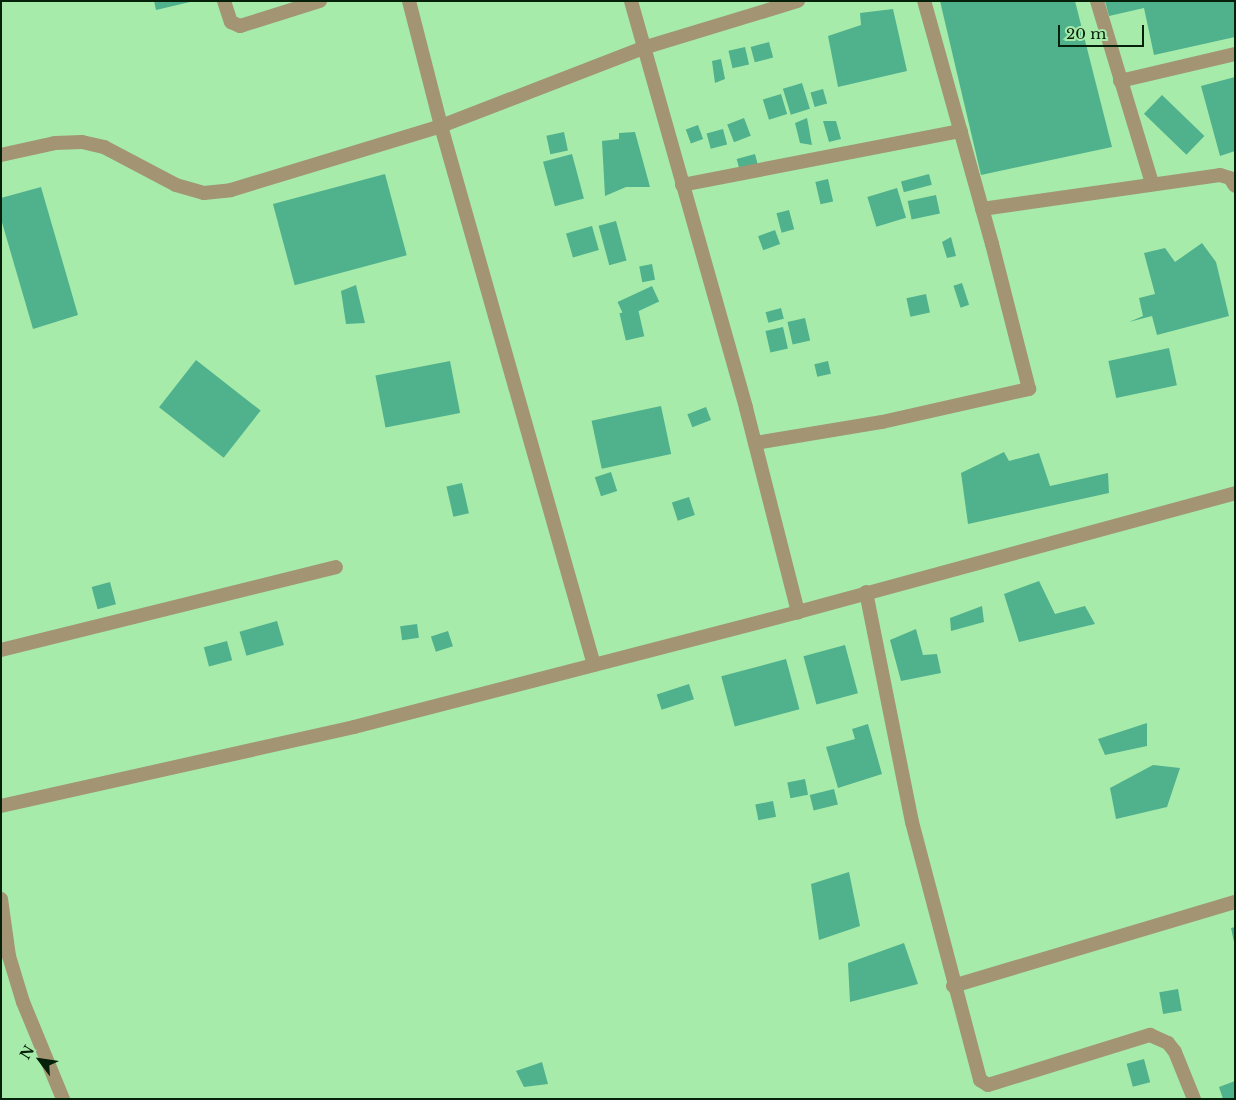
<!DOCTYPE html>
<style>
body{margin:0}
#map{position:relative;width:1236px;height:1100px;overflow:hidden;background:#a7ebab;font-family:"Libre Baskerville",serif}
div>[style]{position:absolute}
.building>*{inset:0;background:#4fb28d;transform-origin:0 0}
.minor>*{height:14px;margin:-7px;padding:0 7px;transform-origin:7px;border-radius:7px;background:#a39473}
span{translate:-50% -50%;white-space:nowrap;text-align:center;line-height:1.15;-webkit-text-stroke:5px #a7ebab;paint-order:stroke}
.frame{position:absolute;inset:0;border:2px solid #06210a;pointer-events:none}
.north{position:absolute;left:15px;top:1035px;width:50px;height:50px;-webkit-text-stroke:4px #a7ebab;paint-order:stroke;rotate:301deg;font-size:14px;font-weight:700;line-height:20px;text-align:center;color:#06210a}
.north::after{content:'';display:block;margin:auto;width:18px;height:22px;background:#06210a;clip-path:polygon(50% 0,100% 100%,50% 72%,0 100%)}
.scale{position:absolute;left:1058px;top:25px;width:86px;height:22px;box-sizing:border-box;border:2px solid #06210a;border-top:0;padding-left:6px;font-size:15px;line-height:18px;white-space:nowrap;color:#06210a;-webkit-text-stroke:4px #a7ebab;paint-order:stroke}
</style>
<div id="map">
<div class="building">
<i style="clip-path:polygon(154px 1px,190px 1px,190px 2px,156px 10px)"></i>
<i style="clip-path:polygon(940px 1px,1075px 1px,1112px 147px,981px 175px)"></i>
<i style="clip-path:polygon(1105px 1px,1235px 1px,1235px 37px,1154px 55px,1144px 8px,1109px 16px)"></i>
<i style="clip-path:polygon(893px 9px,907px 71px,838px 87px,828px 36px,861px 25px,860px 13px)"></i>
<i style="left:769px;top:42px;width:16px;height:19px;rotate:75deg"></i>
<i style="left:745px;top:47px;width:18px;height:17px;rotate:77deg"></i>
<i style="clip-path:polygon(721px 59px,725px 79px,715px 83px,712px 61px)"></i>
<i style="clip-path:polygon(1235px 77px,1235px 151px,1220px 156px,1201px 86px)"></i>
<i style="left:802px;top:83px;width:27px;height:20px;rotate:73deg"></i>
<i style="left:823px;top:89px;width:15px;height:13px;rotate:74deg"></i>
<i style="left:781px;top:94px;width:21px;height:19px;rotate:73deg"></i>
<i style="left:1162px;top:95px;width:59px;height:26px;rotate:44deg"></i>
<i style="left:744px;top:118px;width:19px;height:18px;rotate:69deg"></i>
<i style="clip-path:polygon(807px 118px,812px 145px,800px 143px,795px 123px)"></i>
<i style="clip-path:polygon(823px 121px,836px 121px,841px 139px,829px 142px)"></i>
<i style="left:698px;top:125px;width:15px;height:13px;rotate:70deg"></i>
<i style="left:723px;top:129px;width:16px;height:17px;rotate:75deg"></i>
<i style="left:564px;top:132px;width:19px;height:18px;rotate:78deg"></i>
<i style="clip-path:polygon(635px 132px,650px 187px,626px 187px,605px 196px,602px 141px,619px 139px,619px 133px)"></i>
<i style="left:572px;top:154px;width:46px;height:30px;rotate:75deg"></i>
<i style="left:755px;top:154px;width:11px;height:19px;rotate:75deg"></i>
<i style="left:385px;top:174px;width:84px;height:116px;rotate:75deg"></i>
<i style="left:929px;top:174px;width:11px;height:29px;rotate:75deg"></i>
<i style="left:828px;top:179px;width:23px;height:13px;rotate:77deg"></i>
<i style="clip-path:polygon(41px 187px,78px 315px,33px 329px,1px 219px,1px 198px)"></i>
<i style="left:897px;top:188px;width:31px;height:31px;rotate:73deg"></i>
<i style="left:936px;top:195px;width:19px;height:29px;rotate:78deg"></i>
<i style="left:789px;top:210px;width:20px;height:13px;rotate:75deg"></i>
<i style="left:616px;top:221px;width:41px;height:18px;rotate:75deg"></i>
<i style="left:592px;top:226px;width:25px;height:27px;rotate:74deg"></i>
<i style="left:775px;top:230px;width:15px;height:18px;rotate:70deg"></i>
<i style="clip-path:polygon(951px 237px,956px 256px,947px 258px,942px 242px)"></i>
<i style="clip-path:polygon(1202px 243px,1216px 262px,1229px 316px,1157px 335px,1152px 316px,1129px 322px,1143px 316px,1139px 298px,1155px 294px,1144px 253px,1165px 248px,1175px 262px)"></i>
<i style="left:652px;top:264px;width:16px;height:13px;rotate:79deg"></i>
<i style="left:962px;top:283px;width:23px;height:9px;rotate:72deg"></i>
<i style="clip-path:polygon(356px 285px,365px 323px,346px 324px,341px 291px)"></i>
<i style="left:652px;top:286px;width:17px;height:38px;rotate:65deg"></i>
<i style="left:926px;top:294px;width:19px;height:20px;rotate:78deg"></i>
<i style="left:781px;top:308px;width:11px;height:16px;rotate:75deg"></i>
<i style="left:638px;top:309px;width:28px;height:19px;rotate:77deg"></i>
<i style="left:805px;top:318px;width:23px;height:18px;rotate:77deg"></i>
<i style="left:783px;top:327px;width:22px;height:18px;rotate:77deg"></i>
<i style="left:1169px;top:348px;width:38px;height:62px;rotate:78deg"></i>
<i style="left:196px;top:360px;width:82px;height:60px;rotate:38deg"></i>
<i style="left:450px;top:361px;width:53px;height:76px;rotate:79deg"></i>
<i style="left:828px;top:361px;width:13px;height:14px;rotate:77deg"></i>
<i style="left:661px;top:406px;width:49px;height:71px;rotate:78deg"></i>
<i style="left:706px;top:407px;width:14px;height:20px;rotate:69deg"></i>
<i style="clip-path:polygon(1004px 452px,1009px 461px,1039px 453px,1050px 486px,1108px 473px,1109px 493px,968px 524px,961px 473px)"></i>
<i style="left:611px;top:472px;width:20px;height:17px;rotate:72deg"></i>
<i style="left:462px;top:483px;width:31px;height:16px;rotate:77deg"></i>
<i style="left:689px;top:497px;width:19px;height:18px;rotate:72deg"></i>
<i style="clip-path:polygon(1039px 581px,1055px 614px,1085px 606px,1095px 624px,1019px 642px,1004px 594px)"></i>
<i style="left:110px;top:582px;width:23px;height:19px;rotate:75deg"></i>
<i style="clip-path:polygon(982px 606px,984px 622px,951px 631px,950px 618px)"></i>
<i style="left:277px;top:621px;width:25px;height:39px;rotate:74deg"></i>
<i style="left:417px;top:624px;width:14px;height:17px;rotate:82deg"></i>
<i style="clip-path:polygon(916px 629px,923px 655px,937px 654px,941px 673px,901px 681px,890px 640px)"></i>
<i style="left:448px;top:631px;width:16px;height:18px;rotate:72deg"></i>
<i style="left:227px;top:641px;width:20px;height:24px;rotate:75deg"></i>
<i style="left:845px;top:645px;width:50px;height:43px;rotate:75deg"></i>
<i style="left:786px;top:659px;width:52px;height:67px;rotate:75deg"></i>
<i style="left:689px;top:684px;width:16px;height:34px;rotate:72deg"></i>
<i style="clip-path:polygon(1147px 723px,1147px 746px,1105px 755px,1098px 739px)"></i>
<i style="clip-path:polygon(868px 724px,882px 774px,838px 788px,826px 747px,855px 739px,852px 729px)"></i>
<i style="clip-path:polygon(1153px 765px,1180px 768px,1167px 807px,1116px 819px,1110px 788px)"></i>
<i style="left:805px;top:779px;width:16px;height:18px;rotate:79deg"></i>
<i style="left:834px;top:789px;width:16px;height:25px;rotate:76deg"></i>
<i style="left:773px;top:801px;width:16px;height:18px;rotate:79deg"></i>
<i style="clip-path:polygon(849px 872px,860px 926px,819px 940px,811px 884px)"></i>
<i style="clip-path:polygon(1235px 927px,1235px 942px,1234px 942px,1231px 928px)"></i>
<i style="clip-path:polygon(904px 943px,918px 984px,850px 1002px,848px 963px)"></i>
<i style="left:1178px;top:989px;width:22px;height:19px;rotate:80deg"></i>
<i style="left:1144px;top:1059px;width:24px;height:18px;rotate:75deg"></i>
<i style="clip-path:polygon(542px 1062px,548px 1084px,524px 1087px,516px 1071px)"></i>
<i style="clip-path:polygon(1235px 1081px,1235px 1098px,1223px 1099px,1219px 1087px)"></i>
</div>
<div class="minor">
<i style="left:224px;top:1px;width:22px;rotate:72deg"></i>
<i style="left:231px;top:22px;width:10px;rotate:24deg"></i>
<i style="left:240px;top:26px;width:84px;rotate:-17.4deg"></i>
<i style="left:409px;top:1px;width:129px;rotate:75.6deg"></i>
<i style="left:441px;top:126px;width:560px;rotate:74.15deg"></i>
<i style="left:631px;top:1px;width:423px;rotate:74.2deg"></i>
<i style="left:746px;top:408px;width:211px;rotate:75.7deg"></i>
<i style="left:1097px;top:1px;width:190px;rotate:73.2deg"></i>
<i style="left:1120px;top:81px;width:118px;rotate:-13.2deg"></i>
<i style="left:1px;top:155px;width:55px;rotate:-12.5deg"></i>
<i style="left:55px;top:143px;width:27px;rotate:-2deg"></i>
<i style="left:82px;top:142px;width:23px;rotate:13deg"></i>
<i style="left:104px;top:147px;width:81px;rotate:27.8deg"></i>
<i style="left:176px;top:185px;width:29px;rotate:16deg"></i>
<i style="left:204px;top:193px;width:27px;rotate:-6deg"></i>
<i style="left:231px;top:190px;width:220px;rotate:-16.9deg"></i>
<i style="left:441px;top:126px;width:217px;rotate:-21.1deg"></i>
<i style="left:643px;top:48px;width:162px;rotate:-16.9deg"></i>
<i style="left:682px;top:185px;width:284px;rotate:-11deg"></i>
<i style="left:982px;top:209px;width:240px;rotate:-8.1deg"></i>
<i style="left:1220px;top:175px;width:10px;rotate:17deg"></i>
<i style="left:1230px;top:178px;width:9px;rotate:58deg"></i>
<i style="left:755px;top:443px;width:129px;rotate:-9.4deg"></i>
<i style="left:882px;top:422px;width:151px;rotate:-12.7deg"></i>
<i style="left:1029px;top:389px;width:150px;rotate:-104.3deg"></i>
<i style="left:992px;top:244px;width:252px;rotate:-105.6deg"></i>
<i style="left:866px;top:592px;width:235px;rotate:78.7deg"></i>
<i style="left:912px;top:822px;width:267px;rotate:75.2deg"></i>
<i style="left:980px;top:1080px;width:9px;rotate:32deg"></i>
<i style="left:988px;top:1085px;width:170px;rotate:-17.2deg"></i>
<i style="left:1150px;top:1035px;width:20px;rotate:24deg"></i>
<i style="left:1168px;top:1043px;width:11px;rotate:52deg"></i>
<i style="left:1175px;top:1052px;width:51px;rotate:68deg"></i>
<i style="left:1px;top:650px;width:345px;rotate:-13.9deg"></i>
<i style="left:1px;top:806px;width:362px;rotate:-12.6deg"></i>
<i style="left:354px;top:727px;width:459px;rotate:-14.5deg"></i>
<i style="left:798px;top:612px;width:453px;rotate:-15.2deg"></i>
<i style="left:1px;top:899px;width:58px;rotate:82deg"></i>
<i style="left:9px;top:956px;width:48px;rotate:73.1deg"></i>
<i style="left:23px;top:1002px;width:105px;rotate:67.6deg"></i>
<i style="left:953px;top:986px;width:294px;rotate:-16.6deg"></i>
</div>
<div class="frame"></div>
<div class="north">N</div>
<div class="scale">20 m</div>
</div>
